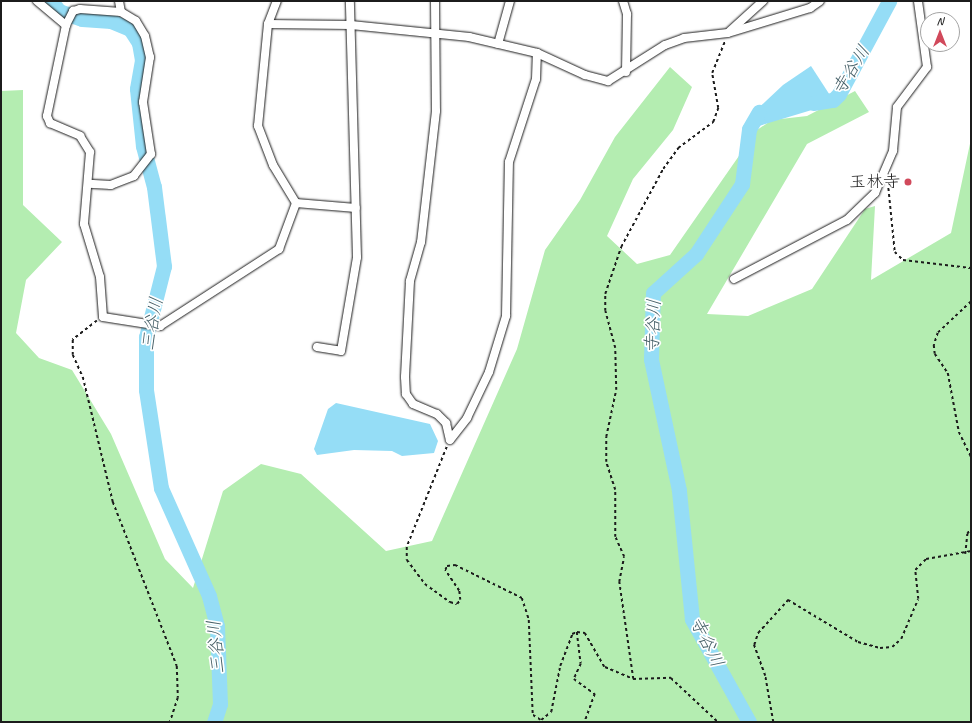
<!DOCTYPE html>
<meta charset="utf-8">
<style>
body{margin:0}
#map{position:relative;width:972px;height:723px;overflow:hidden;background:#fff;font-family:Caveat,"Klee One",sans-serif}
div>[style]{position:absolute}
.green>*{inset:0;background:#b4edb1}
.water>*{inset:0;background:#95ddf6}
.river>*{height:15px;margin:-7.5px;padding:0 7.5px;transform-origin:7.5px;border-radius:7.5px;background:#95ddf6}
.path>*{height:1.5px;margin-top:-0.75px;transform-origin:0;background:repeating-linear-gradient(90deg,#1c1c1c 0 3px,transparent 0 6px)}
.roads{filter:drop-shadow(0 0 1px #1c1c1c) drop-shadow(0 0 1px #1c1c1c)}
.minor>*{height:8px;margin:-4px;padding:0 4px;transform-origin:4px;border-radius:4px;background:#fff}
.dots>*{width:11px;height:11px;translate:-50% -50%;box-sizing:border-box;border:2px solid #fff;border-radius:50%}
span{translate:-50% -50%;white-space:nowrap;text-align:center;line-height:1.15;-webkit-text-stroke:3.5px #fff;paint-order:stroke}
.poi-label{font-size:17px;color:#1c1c1c}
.right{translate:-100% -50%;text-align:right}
.water-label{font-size:18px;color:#466068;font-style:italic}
.frame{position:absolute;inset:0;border:2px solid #1c1c1c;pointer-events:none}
.north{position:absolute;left:920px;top:12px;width:40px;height:40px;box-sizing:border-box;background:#fff;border:1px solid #a4a4a4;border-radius:50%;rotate:0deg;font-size:11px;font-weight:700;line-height:16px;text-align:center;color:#1c1c1c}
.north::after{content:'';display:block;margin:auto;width:14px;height:18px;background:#d1495b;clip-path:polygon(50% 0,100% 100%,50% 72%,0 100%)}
</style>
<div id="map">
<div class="green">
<i style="clip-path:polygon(670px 67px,692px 87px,673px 130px,633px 179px,607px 236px,637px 264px,670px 255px,757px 130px,772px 120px,807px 116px,855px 91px,869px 112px,807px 144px,707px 314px,748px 316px,812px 289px,865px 209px,875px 206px,871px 280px,951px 233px,971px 139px,971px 722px,1px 722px,1px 91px,23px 90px,23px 205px,62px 242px,26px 280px,16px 333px,39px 358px,72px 370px,111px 434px,165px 559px,193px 588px,223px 491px,261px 464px,301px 474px,386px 551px,432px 541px,517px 349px,545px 250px,580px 200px,615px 137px)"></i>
</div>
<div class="water">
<i style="clip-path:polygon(811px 66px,835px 103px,749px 129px,751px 115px,783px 85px)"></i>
<i style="clip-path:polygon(336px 403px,430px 424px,438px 441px,434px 453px,402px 456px,392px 451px,354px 450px,317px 455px,314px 449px,328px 409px)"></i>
</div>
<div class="river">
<i style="left:51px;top:1px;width:13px;rotate:51deg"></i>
<i style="left:59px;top:11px;width:24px;rotate:19deg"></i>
<i style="left:82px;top:19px;width:29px;rotate:4deg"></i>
<i style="left:111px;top:21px;width:21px;rotate:23deg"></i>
<i style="left:130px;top:29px;width:17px;rotate:57deg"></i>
<i style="left:139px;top:43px;width:17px;rotate:80deg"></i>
<i style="left:142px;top:60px;width:29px;rotate:100deg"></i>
<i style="left:137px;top:89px;width:57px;rotate:84deg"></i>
<i style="left:143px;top:146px;width:42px;rotate:75deg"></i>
<i style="left:154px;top:187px;width:80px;rotate:82.8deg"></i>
<i style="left:164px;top:266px;width:73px;rotate:104.2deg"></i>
<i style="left:146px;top:337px;width:53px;rotate:90deg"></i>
<i style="left:146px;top:390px;width:99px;rotate:81.3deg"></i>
<i style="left:161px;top:488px;width:118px;rotate:66deg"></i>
<i style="left:209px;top:596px;width:31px;rotate:75deg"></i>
<i style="left:217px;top:626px;width:78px;rotate:87.8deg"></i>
<i style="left:220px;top:704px;width:19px;rotate:108deg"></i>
<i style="left:813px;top:103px;width:20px;rotate:-9deg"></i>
<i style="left:833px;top:100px;width:8px;rotate:-45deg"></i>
<i style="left:839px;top:94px;width:106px;rotate:-61.7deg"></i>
<i style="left:749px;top:722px;width:118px;rotate:-119deg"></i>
<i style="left:692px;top:619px;width:130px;rotate:-95.8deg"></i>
<i style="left:679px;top:490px;width:134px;rotate:-102.1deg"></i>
<i style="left:651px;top:359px;width:66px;rotate:-88.3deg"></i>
<i style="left:653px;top:293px;width:58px;rotate:-42.2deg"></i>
<i style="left:696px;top:254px;width:84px;rotate:-56.7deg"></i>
<i style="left:742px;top:184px;width:55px;rotate:-82.7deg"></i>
<i style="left:749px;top:129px;width:20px;rotate:-60deg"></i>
</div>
<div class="path">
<i style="left:888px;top:182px;width:70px;rotate:84.3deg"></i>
<i style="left:895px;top:252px;width:11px;rotate:45deg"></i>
<i style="left:903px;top:260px;width:68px;rotate:6.7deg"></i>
<i style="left:971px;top:302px;width:45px;rotate:136.8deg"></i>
<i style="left:938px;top:333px;width:13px;rotate:108deg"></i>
<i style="left:934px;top:345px;width:9px;rotate:84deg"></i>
<i style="left:935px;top:354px;width:23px;rotate:56deg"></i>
<i style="left:948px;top:373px;width:60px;rotate:79.4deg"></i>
<i style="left:959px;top:432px;width:28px;rotate:64deg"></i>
<i style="left:97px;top:321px;width:31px;rotate:142deg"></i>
<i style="left:73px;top:340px;width:15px;rotate:90deg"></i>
<i style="left:73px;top:355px;width:24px;rotate:66deg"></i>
<i style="left:83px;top:377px;width:129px;rotate:76.5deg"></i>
<i style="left:113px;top:502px;width:176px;rotate:68.7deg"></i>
<i style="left:177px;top:666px;width:32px;rotate:88deg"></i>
<i style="left:178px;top:698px;width:25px;rotate:108deg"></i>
<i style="left:447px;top:447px;width:108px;rotate:111.8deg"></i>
<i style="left:407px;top:547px;width:13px;rotate:90deg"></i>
<i style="left:407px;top:560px;width:30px;rotate:53deg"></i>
<i style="left:425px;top:584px;width:31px;rotate:36deg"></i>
<i style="left:450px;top:602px;width:7px;rotate:16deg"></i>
<i style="left:457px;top:604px;width:5px;rotate:-53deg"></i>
<i style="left:460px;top:600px;width:9px;rotate:-96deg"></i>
<i style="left:459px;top:591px;width:25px;rotate:-124deg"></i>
<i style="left:445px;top:570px;width:4px;rotate:-63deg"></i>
<i style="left:447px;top:566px;width:8px;rotate:-7deg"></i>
<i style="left:455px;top:565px;width:75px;rotate:26.2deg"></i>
<i style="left:522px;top:598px;width:23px;rotate:72deg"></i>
<i style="left:529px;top:620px;width:95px;rotate:87.6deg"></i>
<i style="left:533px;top:715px;width:9px;rotate:32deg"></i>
<i style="left:541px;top:720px;width:13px;rotate:-39deg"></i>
<i style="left:551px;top:712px;width:47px;rotate:-78.9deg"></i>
<i style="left:560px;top:666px;width:34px;rotate:-69deg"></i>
<i style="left:572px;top:634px;width:5px;rotate:-22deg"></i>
<i style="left:577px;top:632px;width:8px;rotate:7deg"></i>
<i style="left:585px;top:633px;width:39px;rotate:60deg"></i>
<i style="left:605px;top:667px;width:30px;rotate:23deg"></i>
<i style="left:633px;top:679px;width:38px;rotate:-2deg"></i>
<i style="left:671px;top:678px;width:64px;rotate:43.1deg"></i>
<i style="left:965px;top:554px;width:20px;rotate:-84deg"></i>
<i style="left:967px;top:534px;width:7px;rotate:-56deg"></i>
<i style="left:577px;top:632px;width:32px;rotate:83deg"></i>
<i style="left:581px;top:664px;width:17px;rotate:115deg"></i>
<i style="left:574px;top:679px;width:26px;rotate:36deg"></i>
<i style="left:595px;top:694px;width:30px;rotate:110deg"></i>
<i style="left:633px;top:679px;width:98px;rotate:-98.2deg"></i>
<i style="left:619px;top:582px;width:25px;rotate:-79deg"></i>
<i style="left:624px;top:557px;width:22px;rotate:-114deg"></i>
<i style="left:615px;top:537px;width:47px;rotate:-90deg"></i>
<i style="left:615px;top:490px;width:29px;rotate:-108deg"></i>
<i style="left:606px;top:462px;width:25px;rotate:-90deg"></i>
<i style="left:606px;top:437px;width:48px;rotate:-78deg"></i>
<i style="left:616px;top:390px;width:42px;rotate:-91.4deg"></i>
<i style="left:615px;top:348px;width:38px;rotate:-105deg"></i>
<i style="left:605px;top:311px;width:17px;rotate:-90deg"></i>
<i style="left:605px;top:294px;width:50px;rotate:-71.2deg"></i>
<i style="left:621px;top:247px;width:89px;rotate:-61.7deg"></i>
<i style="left:663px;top:169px;width:26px;rotate:-54deg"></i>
<i style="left:678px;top:148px;width:44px;rotate:-36.6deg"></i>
<i style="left:713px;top:122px;width:15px;rotate:-70deg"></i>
<i style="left:718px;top:108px;width:36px;rotate:-100deg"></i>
<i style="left:712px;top:73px;width:35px;rotate:-68deg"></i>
<i style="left:773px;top:722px;width:47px;rotate:-99.9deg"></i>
<i style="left:765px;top:676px;width:33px;rotate:-110deg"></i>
<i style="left:754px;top:645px;width:13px;rotate:-72deg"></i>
<i style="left:758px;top:633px;width:45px;rotate:-47.7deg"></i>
<i style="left:788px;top:600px;width:82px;rotate:31deg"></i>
<i style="left:858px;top:642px;width:23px;rotate:15deg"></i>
<i style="left:880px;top:648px;width:12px;rotate:-5deg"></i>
<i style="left:892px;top:647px;width:12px;rotate:-42deg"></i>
<i style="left:901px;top:639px;width:43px;rotate:-67deg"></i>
<i style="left:918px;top:599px;width:29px;rotate:-96deg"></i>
<i style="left:915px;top:570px;width:16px;rotate:-45deg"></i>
<i style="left:926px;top:559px;width:46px;rotate:-10.1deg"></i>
</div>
<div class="roads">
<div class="minor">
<i style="left:37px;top:1px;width:38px;rotate:40deg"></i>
<i style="left:66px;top:25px;width:93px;rotate:101.8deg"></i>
<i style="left:47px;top:116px;width:8px;rotate:67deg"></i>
<i style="left:50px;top:123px;width:33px;rotate:23deg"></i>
<i style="left:80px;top:136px;width:19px;rotate:58deg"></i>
<i style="left:90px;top:152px;width:72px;rotate:94.8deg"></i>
<i style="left:84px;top:224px;width:55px;rotate:73.2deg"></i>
<i style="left:100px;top:277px;width:40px;rotate:85.7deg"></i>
<i style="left:103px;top:317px;width:58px;rotate:9deg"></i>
<i style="left:160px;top:326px;width:142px;rotate:-32.9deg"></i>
<i style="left:279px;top:249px;width:49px;rotate:-69.7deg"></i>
<i style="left:296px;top:203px;width:44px;rotate:-121.2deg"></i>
<i style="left:273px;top:165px;width:42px;rotate:-111deg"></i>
<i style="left:258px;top:126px;width:102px;rotate:-84.4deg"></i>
<i style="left:268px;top:24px;width:25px;rotate:-69deg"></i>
<i style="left:119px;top:1px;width:11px;rotate:80deg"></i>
<i style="left:435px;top:1px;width:110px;rotate:89.5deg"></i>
<i style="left:436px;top:111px;width:132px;rotate:96.5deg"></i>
<i style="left:421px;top:242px;width:41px;rotate:105.8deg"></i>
<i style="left:410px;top:281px;width:96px;rotate:93deg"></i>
<i style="left:405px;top:377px;width:17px;rotate:87deg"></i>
<i style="left:406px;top:394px;width:12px;rotate:55deg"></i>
<i style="left:413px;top:404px;width:26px;rotate:23deg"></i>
<i style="left:437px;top:414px;width:13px;rotate:45deg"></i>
<i style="left:446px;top:423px;width:17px;rotate:77deg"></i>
<i style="left:623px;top:1px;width:14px;rotate:73deg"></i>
<i style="left:627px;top:14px;width:58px;rotate:91deg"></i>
<i style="left:268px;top:24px;width:83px;rotate:0.7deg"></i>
<i style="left:351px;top:25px;width:119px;rotate:5.8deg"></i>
<i style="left:469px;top:37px;width:70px;rotate:13.2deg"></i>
<i style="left:537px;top:53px;width:53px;rotate:24.6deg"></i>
<i style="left:585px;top:75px;width:24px;rotate:15deg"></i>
<i style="left:608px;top:81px;width:67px;rotate:-32.3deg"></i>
<i style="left:665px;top:45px;width:20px;rotate:-20deg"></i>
<i style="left:684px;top:38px;width:44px;rotate:-6.5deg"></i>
<i style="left:728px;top:33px;width:86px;rotate:-17deg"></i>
<i style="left:810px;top:8px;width:12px;rotate:-35deg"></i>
<i style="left:66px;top:25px;width:16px;rotate:-63deg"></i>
<i style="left:73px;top:11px;width:7px;rotate:-16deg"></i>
<i style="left:80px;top:9px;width:41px;rotate:4.2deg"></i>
<i style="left:121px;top:12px;width:17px;rotate:31deg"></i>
<i style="left:136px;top:21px;width:17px;rotate:59deg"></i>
<i style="left:145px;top:36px;width:22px;rotate:77deg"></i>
<i style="left:150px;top:57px;width:46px;rotate:98.8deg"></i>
<i style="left:143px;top:102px;width:53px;rotate:81.3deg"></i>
<i style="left:151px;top:154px;width:28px;rotate:128deg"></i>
<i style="left:134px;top:176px;width:25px;rotate:159deg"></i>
<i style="left:111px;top:185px;width:22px;rotate:-177deg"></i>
<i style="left:730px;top:31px;width:45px;rotate:-42.3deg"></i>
<i style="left:498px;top:44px;width:45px;rotate:-74.4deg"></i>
<i style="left:296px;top:203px;width:60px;rotate:4.8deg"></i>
<i style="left:734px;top:279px;width:127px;rotate:-27.6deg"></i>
<i style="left:847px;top:220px;width:39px;rotate:-44deg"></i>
<i style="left:875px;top:193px;width:46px;rotate:-66.8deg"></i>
<i style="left:893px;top:151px;width:44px;rotate:-84.8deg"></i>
<i style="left:897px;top:107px;width:50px;rotate:-53.1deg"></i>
<i style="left:927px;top:67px;width:67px;rotate:-97.8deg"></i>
<i style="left:317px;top:347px;width:24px;rotate:9deg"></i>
<i style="left:341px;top:351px;width:95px;rotate:-80.3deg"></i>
<i style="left:357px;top:257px;width:256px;rotate:-91.6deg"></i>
<i style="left:450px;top:440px;width:28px;rotate:-52deg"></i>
<i style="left:467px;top:418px;width:51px;rotate:-64.4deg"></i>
<i style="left:489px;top:372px;width:59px;rotate:-73.1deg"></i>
<i style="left:506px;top:316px;width:154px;rotate:-88.9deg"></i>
<i style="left:509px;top:162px;width:87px;rotate:-72deg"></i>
<i style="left:536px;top:79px;width:26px;rotate:-88deg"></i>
</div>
</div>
<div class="dots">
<i style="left:908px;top:182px;background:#d1495b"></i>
</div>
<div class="poi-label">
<span class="right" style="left:900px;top:182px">玉林寺</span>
</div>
<div class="water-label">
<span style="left:851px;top:70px;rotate:-58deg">寺谷川</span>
<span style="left:152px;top:324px;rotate:-80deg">三谷川</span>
<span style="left:653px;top:326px;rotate:-87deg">寺谷川</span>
<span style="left:707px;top:642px;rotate:64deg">寺谷川</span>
<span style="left:216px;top:647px;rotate:-95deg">三谷川</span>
</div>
<div class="frame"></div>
<div class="north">N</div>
</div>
